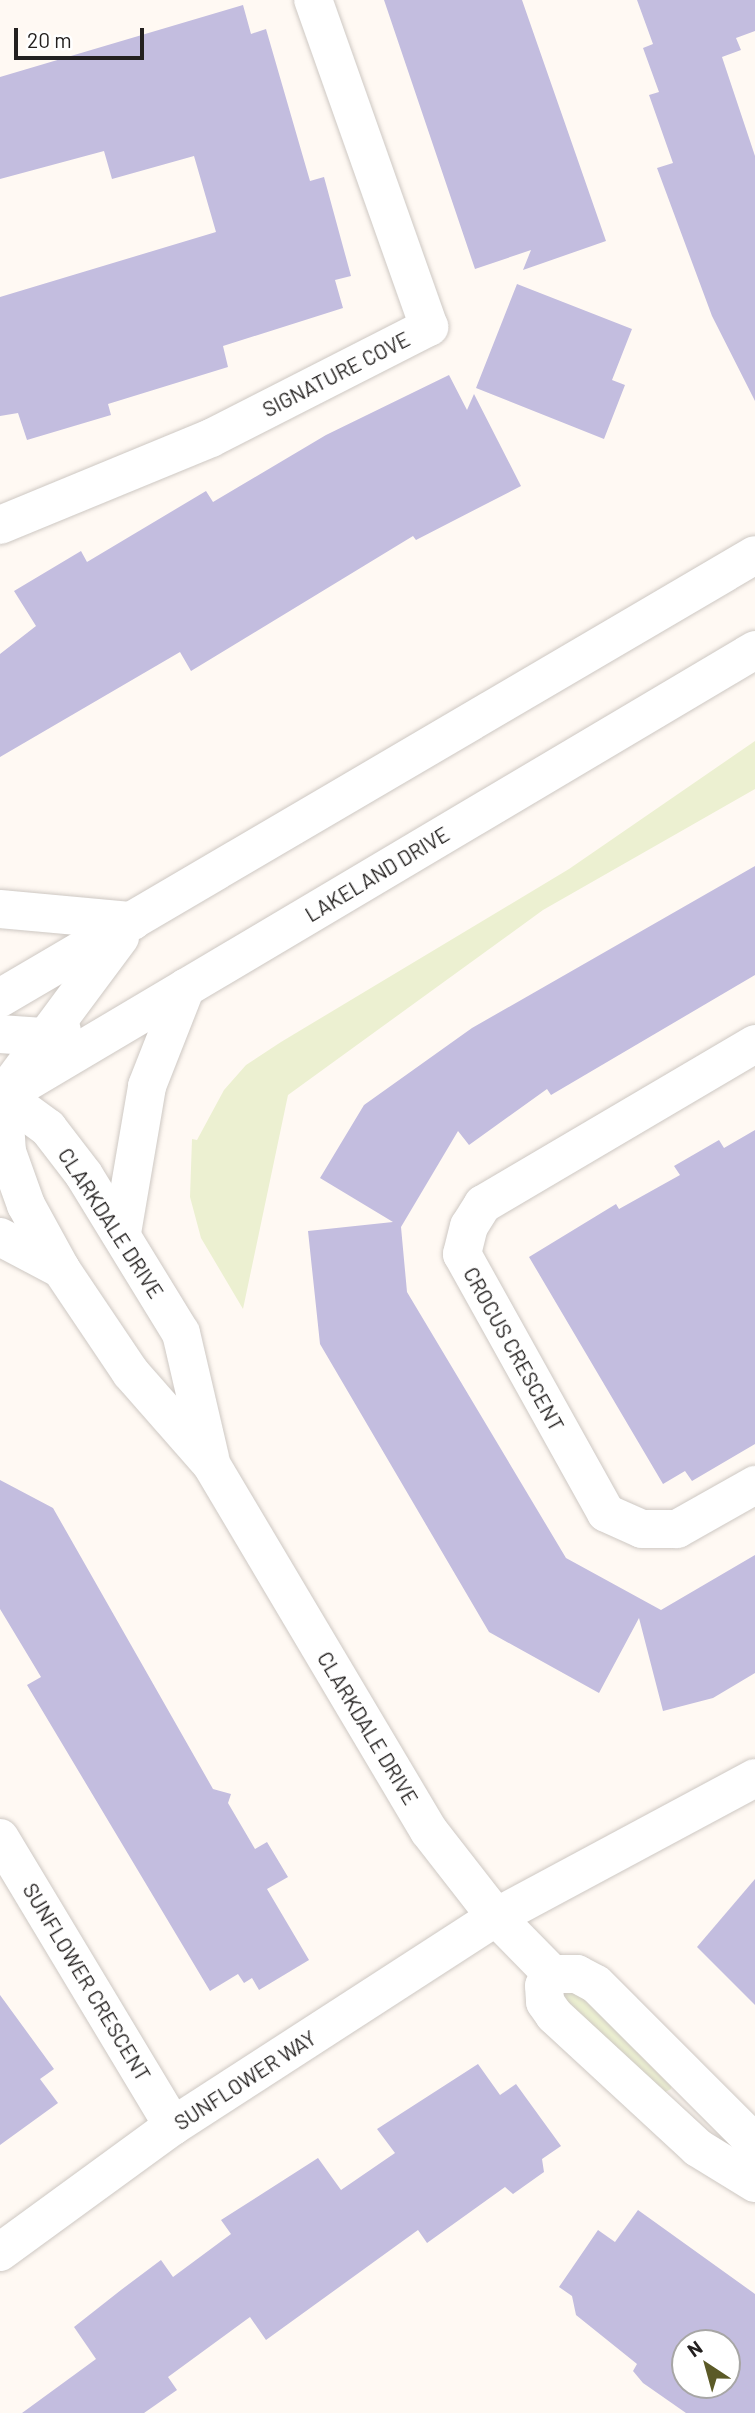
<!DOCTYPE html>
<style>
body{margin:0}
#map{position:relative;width:755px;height:2413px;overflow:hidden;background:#fff9f3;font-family:Barlow,sans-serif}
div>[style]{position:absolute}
.green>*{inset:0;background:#ecf0d1}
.building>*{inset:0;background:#c3bddf}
.roads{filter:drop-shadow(0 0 2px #cec8c3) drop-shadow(0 0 2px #cec8c3)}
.minor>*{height:38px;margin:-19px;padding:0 19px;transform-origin:19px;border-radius:19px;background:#fff}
.tertiary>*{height:38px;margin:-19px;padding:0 19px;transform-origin:19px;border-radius:19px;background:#fff}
.secondary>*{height:38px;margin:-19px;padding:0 19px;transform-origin:19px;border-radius:19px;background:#fff}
span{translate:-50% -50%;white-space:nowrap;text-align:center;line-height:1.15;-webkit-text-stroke:5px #fff;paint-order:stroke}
.street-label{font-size:21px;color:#23201f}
.north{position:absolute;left:671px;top:2329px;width:70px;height:70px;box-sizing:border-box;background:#fff;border:2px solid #a7a6a5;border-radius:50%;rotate:324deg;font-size:19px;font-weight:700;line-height:28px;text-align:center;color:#23201f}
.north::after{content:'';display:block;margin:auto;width:24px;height:32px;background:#5b5a27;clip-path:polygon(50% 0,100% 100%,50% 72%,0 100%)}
.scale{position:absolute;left:14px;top:28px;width:130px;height:32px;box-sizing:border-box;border:4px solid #23201f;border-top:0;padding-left:9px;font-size:21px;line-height:24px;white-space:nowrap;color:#23201f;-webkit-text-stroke:5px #fff;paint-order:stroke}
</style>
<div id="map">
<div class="green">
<i style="clip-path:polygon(755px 741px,755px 789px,543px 910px,288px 1095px,243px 1309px,201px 1238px,190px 1197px,192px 1139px,197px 1140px,224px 1090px,246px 1065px,281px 1042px,569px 869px)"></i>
<i style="clip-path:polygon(567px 1983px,672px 2083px,671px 2089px,665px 2092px,562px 2001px,560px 1990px)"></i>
</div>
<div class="building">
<i style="clip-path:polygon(384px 0,522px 0,606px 241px,523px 270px,531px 250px,475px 269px)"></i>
<i style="clip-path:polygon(637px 0,755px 0,755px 31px,736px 38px,741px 50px,722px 57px,755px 156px,755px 401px,712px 316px,657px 168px,673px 163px,649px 95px,659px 92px,643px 48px,653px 44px)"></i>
<i style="clip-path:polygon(243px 5px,251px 34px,266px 29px,310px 181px,324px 177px,351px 276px,335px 280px,343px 308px,223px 346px,228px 367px,108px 404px,111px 415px,27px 440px,18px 413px,0 416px,0 297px,216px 232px,194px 156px,112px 179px,104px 151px,0 179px,0 77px)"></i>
<i style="clip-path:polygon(517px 284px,632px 329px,612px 380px,625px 385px,604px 439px,476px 388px)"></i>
<i style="clip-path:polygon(449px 375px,467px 410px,474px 394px,521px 486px,416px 540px,413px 536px,191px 671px,180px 652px,0 757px,0 654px,36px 626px,14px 591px,81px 551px,87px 562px,206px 491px,213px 502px,326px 435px)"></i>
<i style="clip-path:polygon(755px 866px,755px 975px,551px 1095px,547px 1089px,469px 1145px,458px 1131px,401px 1227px,407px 1292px,566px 1558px,661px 1610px,755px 1555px,755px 1673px,713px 1698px,663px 1711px,639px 1618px,599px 1693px,489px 1632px,320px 1344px,308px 1231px,393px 1222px,320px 1178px,364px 1105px,472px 1028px)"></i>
<i style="clip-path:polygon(755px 1130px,755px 1444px,692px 1481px,685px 1471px,663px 1484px,529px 1257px,616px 1204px,619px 1209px,680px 1175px,674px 1166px,719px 1140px,724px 1148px)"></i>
<i style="clip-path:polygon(0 1480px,53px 1508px,213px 1789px,231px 1794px,228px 1803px,255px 1849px,267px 1842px,288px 1877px,267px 1889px,309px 1960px,259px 1990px,252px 1978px,244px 1983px,238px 1974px,210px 1991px,27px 1685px,41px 1677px,0 1609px)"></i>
<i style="clip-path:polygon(755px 1879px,755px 2005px,697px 1947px)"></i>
<i style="clip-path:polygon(0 1995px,54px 2069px,40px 2079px,58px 2103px,0 2145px)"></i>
<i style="clip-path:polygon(478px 2064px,500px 2095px,516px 2084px,561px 2146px,542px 2159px,544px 2172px,513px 2194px,505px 2187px,427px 2243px,418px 2230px,266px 2340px,250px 2317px,168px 2377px,177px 2390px,144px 2413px,22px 2413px,96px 2359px,74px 2327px,121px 2290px,161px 2260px,173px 2277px,231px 2234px,221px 2220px,318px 2158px,341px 2190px,395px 2153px,377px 2129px)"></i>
<i style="clip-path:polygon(evenodd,638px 2210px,755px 2294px,755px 2413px,686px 2413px,643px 2383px,633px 2371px,637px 2364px,576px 2315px,572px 2296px,559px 2287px,598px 2230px,615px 2242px,638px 2210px,685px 2343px,727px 2343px,727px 2385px,685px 2385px,685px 2343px)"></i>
</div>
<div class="roads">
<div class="minor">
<i style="left:0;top:525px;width:228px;rotate:-22.4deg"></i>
<i style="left:211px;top:438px;width:245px;rotate:-27deg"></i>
<i style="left:429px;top:327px;width:347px;rotate:-109.5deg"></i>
<i style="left:755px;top:1044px;width:316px;rotate:149.5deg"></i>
<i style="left:483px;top:1204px;width:26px;rotate:122deg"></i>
<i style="left:469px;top:1226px;width:29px;rotate:104deg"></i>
<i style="left:462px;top:1254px;width:296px;rotate:60.9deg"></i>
<i style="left:606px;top:1513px;width:39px;rotate:24deg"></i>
<i style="left:642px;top:1529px;width:35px"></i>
<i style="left:677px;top:1529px;width:90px;rotate:-29.4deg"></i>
<i style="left:0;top:1838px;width:336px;rotate:59deg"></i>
<i style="left:0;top:2252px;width:214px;rotate:-36.1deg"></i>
<i style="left:173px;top:2126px;width:385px;rotate:-32.9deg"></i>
<i style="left:496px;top:1917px;width:294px;rotate:-28.2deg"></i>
</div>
<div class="tertiary">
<i style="left:3px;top:1095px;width:57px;rotate:86deg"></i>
<i style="left:7px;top:1152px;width:56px;rotate:70.3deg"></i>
<i style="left:26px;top:1205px;width:73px;rotate:61.3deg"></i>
<i style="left:61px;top:1269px;width:125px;rotate:56.1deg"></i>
<i style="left:131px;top:1373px;width:121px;rotate:48.7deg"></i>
<i style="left:211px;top:1464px;width:427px;rotate:59.3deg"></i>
<i style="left:429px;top:1831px;width:109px;rotate:52.1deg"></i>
<i style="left:496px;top:1917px;width:80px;rotate:45.5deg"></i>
<i style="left:552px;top:1974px;width:25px"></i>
<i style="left:577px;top:1974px;width:21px;rotate:28deg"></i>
<i style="left:596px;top:1984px;width:225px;rotate:45deg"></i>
<i style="left:3px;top:1095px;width:56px;rotate:36.3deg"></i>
<i style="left:48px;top:1128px;width:59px;rotate:52.5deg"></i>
<i style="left:84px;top:1175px;width:185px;rotate:58.5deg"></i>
<i style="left:181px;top:1333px;width:128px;rotate:76.9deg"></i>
<i style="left:552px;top:1974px;width:14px;rotate:124deg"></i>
<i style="left:544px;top:1986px;width:16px;rotate:86deg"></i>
<i style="left:545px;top:2002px;width:16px;rotate:55deg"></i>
<i style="left:554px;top:2015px;width:196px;rotate:42.7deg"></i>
<i style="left:698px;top:2148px;width:67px;rotate:31.6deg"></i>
</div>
<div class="secondary">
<i style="left:0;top:909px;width:133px;rotate:5.2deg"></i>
<i style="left:0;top:998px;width:875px;rotate:-30.4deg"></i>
<i style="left:0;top:1034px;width:43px;rotate:4deg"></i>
<i style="left:43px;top:1037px;width:20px;rotate:-20deg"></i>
<i style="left:8px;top:1088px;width:188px;rotate:-53.4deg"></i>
<i style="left:0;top:1098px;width:878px;rotate:-30.68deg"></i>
<i style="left:122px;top:1233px;width:149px;rotate:-80.3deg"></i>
<i style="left:147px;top:1086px;width:106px;rotate:-68.5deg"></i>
<i style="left:0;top:1237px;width:69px;rotate:27.7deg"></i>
</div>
</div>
<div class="street-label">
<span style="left:336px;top:374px;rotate:-27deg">SIGNATURE COVE</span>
<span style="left:377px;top:874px;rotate:-31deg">LAKELAND DRIVE</span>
<span style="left:111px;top:1223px;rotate:57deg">CLARKDALE DRIVE</span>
<span style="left:514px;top:1349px;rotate:61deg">CROCUS CRESCENT</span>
<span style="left:368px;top:1728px;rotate:59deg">CLARKDALE DRIVE</span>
<span style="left:87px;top:1982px;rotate:59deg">SUNFLOWER CRESCENT</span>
<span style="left:245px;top:2080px;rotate:-33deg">SUNFLOWER WAY</span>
</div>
<div class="north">N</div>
<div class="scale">20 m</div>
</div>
